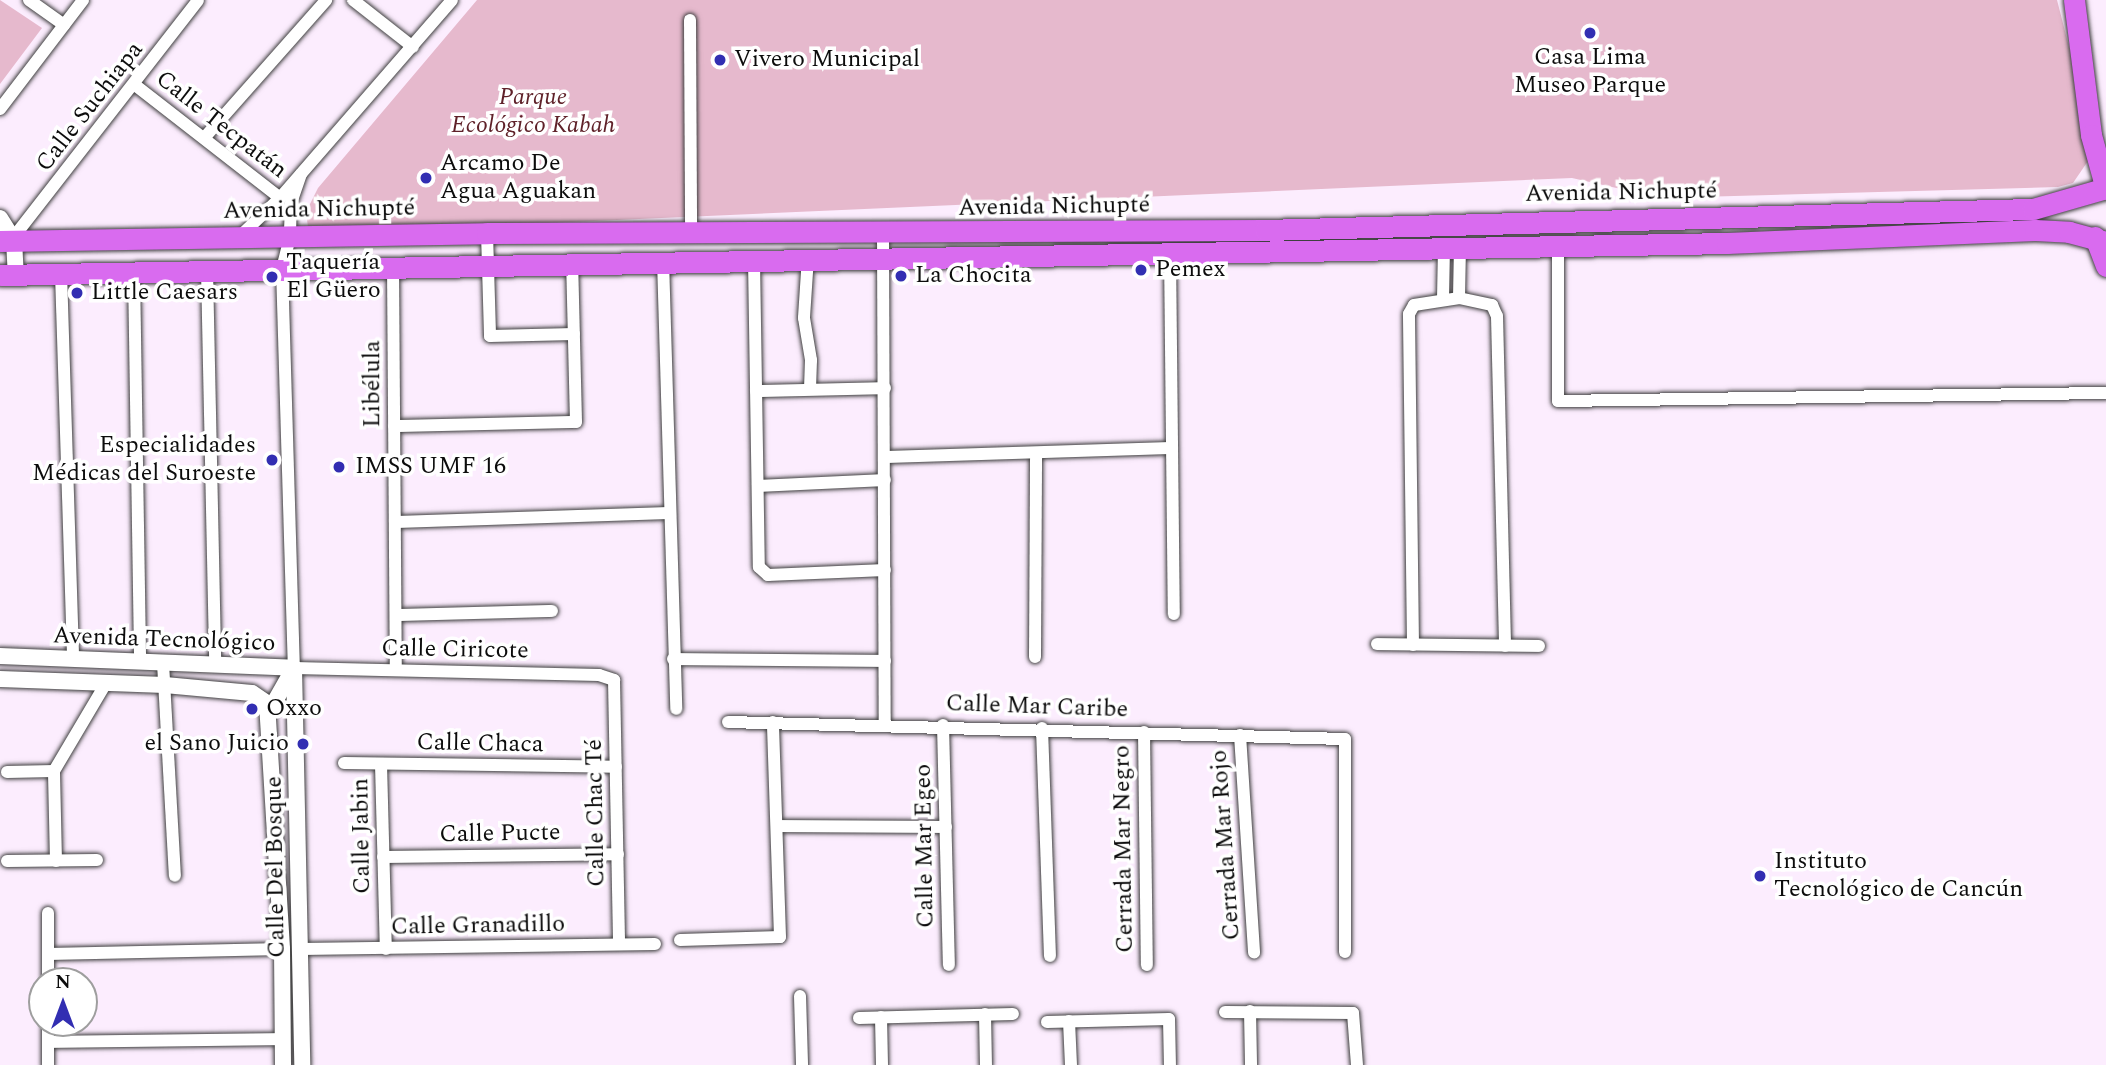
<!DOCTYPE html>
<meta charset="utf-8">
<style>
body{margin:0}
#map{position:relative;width:2106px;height:1065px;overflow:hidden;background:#fcedfe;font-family:Spectral,serif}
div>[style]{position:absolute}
.green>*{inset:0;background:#e6b9cd}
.roads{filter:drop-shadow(0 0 2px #3f3f3f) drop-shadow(0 0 2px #3f3f3f)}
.minor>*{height:12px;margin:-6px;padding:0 6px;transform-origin:6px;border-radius:6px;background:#fff}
.tertiary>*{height:16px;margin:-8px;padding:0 8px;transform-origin:8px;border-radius:8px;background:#fff}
.primary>*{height:21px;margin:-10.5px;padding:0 10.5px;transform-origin:10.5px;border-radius:10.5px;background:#d96bef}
.dots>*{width:19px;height:19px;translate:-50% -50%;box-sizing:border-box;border:4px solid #fff;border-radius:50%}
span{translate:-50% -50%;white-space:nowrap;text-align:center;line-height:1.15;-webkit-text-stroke:7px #fff;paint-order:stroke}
.poi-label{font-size:24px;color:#0c0c0c}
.left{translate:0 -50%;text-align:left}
.right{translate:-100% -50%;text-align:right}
.park-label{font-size:24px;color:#5f2129;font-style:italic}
.street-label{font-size:24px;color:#0c0c0c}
.north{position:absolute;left:28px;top:967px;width:70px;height:70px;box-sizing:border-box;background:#fff;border:2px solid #9e9e9e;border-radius:50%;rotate:0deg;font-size:19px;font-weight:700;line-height:28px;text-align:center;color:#0c0c0c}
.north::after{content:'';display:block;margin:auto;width:24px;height:32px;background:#322eb2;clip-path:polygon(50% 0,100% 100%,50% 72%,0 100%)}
</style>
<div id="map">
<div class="green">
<i style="clip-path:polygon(0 0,42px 28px,0 84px)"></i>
<i style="clip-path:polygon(477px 0,2057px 0,2077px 78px,2088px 161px,2073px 183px,2058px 187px,1661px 198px,1572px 178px,343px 232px,308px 227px,306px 212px,318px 188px)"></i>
</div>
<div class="roads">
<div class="minor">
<i style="left:29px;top:0;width:43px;rotate:35.5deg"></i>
<i style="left:353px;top:0;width:76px;rotate:38.1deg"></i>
<i style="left:690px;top:20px;width:214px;rotate:89.7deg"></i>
<i style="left:135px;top:85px;width:184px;rotate:37.9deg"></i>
<i style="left:0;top:109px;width:137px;rotate:-52.7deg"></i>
<i style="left:205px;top:137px;width:183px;rotate:-48.5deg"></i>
<i style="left:301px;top:174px;width:31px;rotate:109deg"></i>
<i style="left:291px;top:203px;width:34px;rotate:92deg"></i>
<i style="left:290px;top:237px;width:32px;rotate:104deg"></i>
<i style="left:282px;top:268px;width:400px;rotate:88.3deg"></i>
<i style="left:294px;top:668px;width:305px;rotate:1.3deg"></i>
<i style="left:599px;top:675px;width:16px;rotate:18deg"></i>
<i style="left:614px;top:680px;width:264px;rotate:88.9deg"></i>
<i style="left:487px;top:233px;width:103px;rotate:88.3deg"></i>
<i style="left:490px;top:336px;width:84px;rotate:-1.4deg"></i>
<i style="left:883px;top:235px;width:488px;rotate:89.8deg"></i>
<i style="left:240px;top:236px;width:55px;rotate:-43.5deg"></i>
<i style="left:280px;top:198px;width:262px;rotate:-49deg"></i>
<i style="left:13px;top:238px;width:301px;rotate:-52.1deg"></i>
<i style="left:1558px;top:245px;width:156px;rotate:90deg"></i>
<i style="left:1558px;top:401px;width:548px;rotate:-0.84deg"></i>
<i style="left:1170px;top:252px;width:362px;rotate:89.4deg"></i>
<i style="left:808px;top:257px;width:61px;rotate:93.8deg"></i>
<i style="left:804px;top:318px;width:43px;rotate:80.5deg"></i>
<i style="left:811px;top:360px;width:29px;rotate:92deg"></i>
<i style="left:663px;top:260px;width:449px;rotate:88.3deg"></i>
<i style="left:754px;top:260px;width:307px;rotate:89.1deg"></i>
<i style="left:759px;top:567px;width:12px;rotate:42deg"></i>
<i style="left:768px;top:575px;width:117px;rotate:-2.4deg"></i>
<i style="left:393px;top:266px;width:403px;rotate:89.6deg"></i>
<i style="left:207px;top:270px;width:395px;rotate:88.8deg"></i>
<i style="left:134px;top:272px;width:390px;rotate:89.1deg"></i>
<i style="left:61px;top:273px;width:386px;rotate:88.2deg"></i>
<i style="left:1459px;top:298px;width:50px;rotate:-88.9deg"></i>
<i style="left:1443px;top:299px;width:51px;rotate:-88.9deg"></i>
<i style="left:756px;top:391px;width:129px;rotate:-1.3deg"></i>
<i style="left:394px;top:426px;width:182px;rotate:-1.3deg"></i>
<i style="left:576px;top:422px;width:160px;rotate:-91.4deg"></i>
<i style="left:885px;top:457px;width:287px;rotate:-1.8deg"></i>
<i style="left:758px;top:486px;width:127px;rotate:-2.7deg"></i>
<i style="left:395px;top:522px;width:275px;rotate:-1.9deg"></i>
<i style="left:396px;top:615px;width:156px;rotate:-1.5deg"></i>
<i style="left:1377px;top:644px;width:162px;rotate:0.7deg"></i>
<i style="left:1413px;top:645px;width:331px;rotate:-90.7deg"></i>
<i style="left:1409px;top:314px;width:10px;rotate:-61deg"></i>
<i style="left:1414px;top:305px;width:46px;rotate:-8.8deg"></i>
<i style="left:1459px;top:298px;width:34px;rotate:12deg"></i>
<i style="left:1492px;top:305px;width:12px;rotate:66deg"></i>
<i style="left:1497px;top:316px;width:330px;rotate:88.6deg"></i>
<i style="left:1035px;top:657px;width:204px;rotate:-89.7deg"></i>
<i style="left:673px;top:659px;width:212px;rotate:0.5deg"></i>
<i style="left:163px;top:663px;width:213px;rotate:86.8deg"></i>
<i style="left:728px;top:722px;width:617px;rotate:1.58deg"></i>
<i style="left:1345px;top:739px;width:213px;rotate:90deg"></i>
<i style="left:943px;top:725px;width:240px;rotate:88.6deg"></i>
<i style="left:1042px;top:728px;width:228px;rotate:88deg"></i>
<i style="left:1144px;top:732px;width:233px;rotate:89.3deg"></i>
<i style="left:1240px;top:735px;width:218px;rotate:86.3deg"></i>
<i style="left:344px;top:763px;width:272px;rotate:0.8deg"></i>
<i style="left:381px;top:764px;width:185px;rotate:88.5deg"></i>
<i style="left:7px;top:772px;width:47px;rotate:-1.2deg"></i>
<i style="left:777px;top:826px;width:169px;rotate:0.3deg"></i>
<i style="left:383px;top:857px;width:235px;rotate:-0.7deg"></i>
<i style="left:7px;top:861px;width:90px;rotate:-0.6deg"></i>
<i style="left:56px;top:861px;width:90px;rotate:-91.3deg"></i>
<i style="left:54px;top:771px;width:102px;rotate:-59.4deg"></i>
<i style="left:48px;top:913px;width:68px;rotate:90deg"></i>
<i style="left:680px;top:940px;width:100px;rotate:-1.7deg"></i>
<i style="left:780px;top:937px;width:215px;rotate:-91.9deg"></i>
<i style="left:301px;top:949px;width:354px;rotate:-0.8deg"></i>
<i style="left:48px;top:954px;width:234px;rotate:-1.2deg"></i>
<i style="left:800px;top:996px;width:69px;rotate:88.3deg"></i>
<i style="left:1250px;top:1011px;width:54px;rotate:88.9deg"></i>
<i style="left:1225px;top:1012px;width:128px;rotate:0.4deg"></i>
<i style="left:1353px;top:1013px;width:52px;rotate:85.6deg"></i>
<i style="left:985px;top:1014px;width:51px;rotate:88.9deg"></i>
<i style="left:881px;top:1017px;width:48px;rotate:88.8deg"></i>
<i style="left:859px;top:1018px;width:154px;rotate:-1.5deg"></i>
<i style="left:1069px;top:1021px;width:44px;rotate:87.4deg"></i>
<i style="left:1047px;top:1022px;width:122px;rotate:-1.4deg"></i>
<i style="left:1169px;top:1019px;width:46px;rotate:88.8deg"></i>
<i style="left:48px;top:1023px;width:42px;rotate:90deg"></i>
<i style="left:48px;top:1042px;width:235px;rotate:-0.7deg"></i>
</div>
<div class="tertiary">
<i style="left:0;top:218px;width:26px;rotate:58deg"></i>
<i style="left:14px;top:240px;width:34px;rotate:87deg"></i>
<i style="left:0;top:656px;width:294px;rotate:2.3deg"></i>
<i style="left:294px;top:668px;width:397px;rotate:88.8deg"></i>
<i style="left:0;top:679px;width:165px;rotate:2.1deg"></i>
<i style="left:165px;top:685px;width:87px;rotate:5.3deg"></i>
<i style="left:252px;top:693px;width:18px;rotate:34deg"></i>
<i style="left:267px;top:703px;width:246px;rotate:86.5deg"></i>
<i style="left:282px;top:949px;width:116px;rotate:89.5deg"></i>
<i style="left:270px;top:710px;width:48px;rotate:-60.3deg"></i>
</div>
<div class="primary">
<i style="left:2074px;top:0;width:136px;rotate:82.8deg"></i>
<i style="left:2091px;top:135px;width:56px;rotate:74.5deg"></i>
<i style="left:2095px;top:237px;width:31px;rotate:69deg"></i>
<i style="left:0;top:241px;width:487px;rotate:-0.9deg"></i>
<i style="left:487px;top:233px;width:778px;rotate:-0.22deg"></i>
<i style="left:1265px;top:230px;width:768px;rotate:-1.57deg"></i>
<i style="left:2033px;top:209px;width:76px;rotate:-16deg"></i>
<i style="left:0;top:275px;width:1727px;rotate:-1.06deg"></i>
<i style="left:1727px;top:243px;width:308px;rotate:-2.4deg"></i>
<i style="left:2035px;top:230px;width:34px;rotate:3deg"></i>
<i style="left:2069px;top:232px;width:38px;rotate:15deg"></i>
</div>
</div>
<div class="dots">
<i style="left:1590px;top:33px;background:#322eb2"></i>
<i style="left:720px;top:60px;background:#322eb2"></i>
<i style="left:426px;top:178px;background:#322eb2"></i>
<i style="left:1141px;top:270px;background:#322eb2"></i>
<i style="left:901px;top:276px;background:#322eb2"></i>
<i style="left:272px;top:277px;background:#322eb2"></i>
<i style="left:77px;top:293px;background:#322eb2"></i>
<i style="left:272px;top:460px;background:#322eb2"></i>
<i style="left:339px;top:467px;background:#322eb2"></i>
<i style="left:252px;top:709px;background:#322eb2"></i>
<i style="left:303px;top:744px;background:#322eb2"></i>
<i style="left:1760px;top:876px;background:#322eb2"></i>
</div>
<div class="poi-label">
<span style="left:1590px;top:72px">Casa Lima<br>Museo Parque</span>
<span class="left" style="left:734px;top:60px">Vivero Municipal</span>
<span class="left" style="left:440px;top:178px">Arcamo De<br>Agua Aguakan</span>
<span class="left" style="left:286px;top:277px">Taquería<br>El Güero</span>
<span class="left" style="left:1155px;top:270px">Pemex</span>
<span class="left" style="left:915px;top:276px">La Chocita</span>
<span class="left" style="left:91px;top:293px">Little Caesars</span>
<span class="right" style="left:256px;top:460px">Especialidades<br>Médicas del Suroeste</span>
<span class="left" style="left:355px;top:467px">IMSS UMF 16</span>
<span class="left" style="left:266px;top:709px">Oxxo</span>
<span class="right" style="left:289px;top:744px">el Sano Juicio</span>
<span class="left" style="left:1774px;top:876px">Instituto<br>Tecnológico de Cancún</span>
</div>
<div class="park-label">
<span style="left:533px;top:112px">Parque<br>Ecológico Kabah</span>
</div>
<div class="street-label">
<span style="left:90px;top:107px;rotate:-52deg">Calle Suchiapa</span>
<span style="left:221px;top:125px;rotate:38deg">Calle Tecpatán</span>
<span style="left:1621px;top:193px;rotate:-1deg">Avenida Nichupté</span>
<span style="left:1054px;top:207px;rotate:-1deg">Avenida Nichupté</span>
<span style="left:319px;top:210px;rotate:-1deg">Avenida Nichupté</span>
<span style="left:373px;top:384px;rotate:-90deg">Libélula</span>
<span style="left:164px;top:640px;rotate:2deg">Avenida Tecnológico</span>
<span style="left:455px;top:650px;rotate:1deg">Calle Ciricote</span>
<span style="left:1037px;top:707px;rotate:2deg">Calle Mar Caribe</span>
<span style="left:480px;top:744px;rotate:1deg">Calle Chaca</span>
<span style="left:596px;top:813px;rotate:-91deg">Calle Chac Té</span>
<span style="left:500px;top:834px;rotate:-1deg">Calle Pucte</span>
<span style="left:362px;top:836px;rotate:-91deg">Calle Jabin</span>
<span style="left:1226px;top:845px;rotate:-94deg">Cerrada Mar Rojo</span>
<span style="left:925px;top:846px;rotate:-91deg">Calle Mar Egeo</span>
<span style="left:1124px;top:849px;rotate:-91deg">Cerrada Mar Negro</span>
<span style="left:276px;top:867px;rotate:-91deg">Calle Del Bosque</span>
<span style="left:478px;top:926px;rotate:-1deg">Calle Granadillo</span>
</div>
<div class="north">N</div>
</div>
